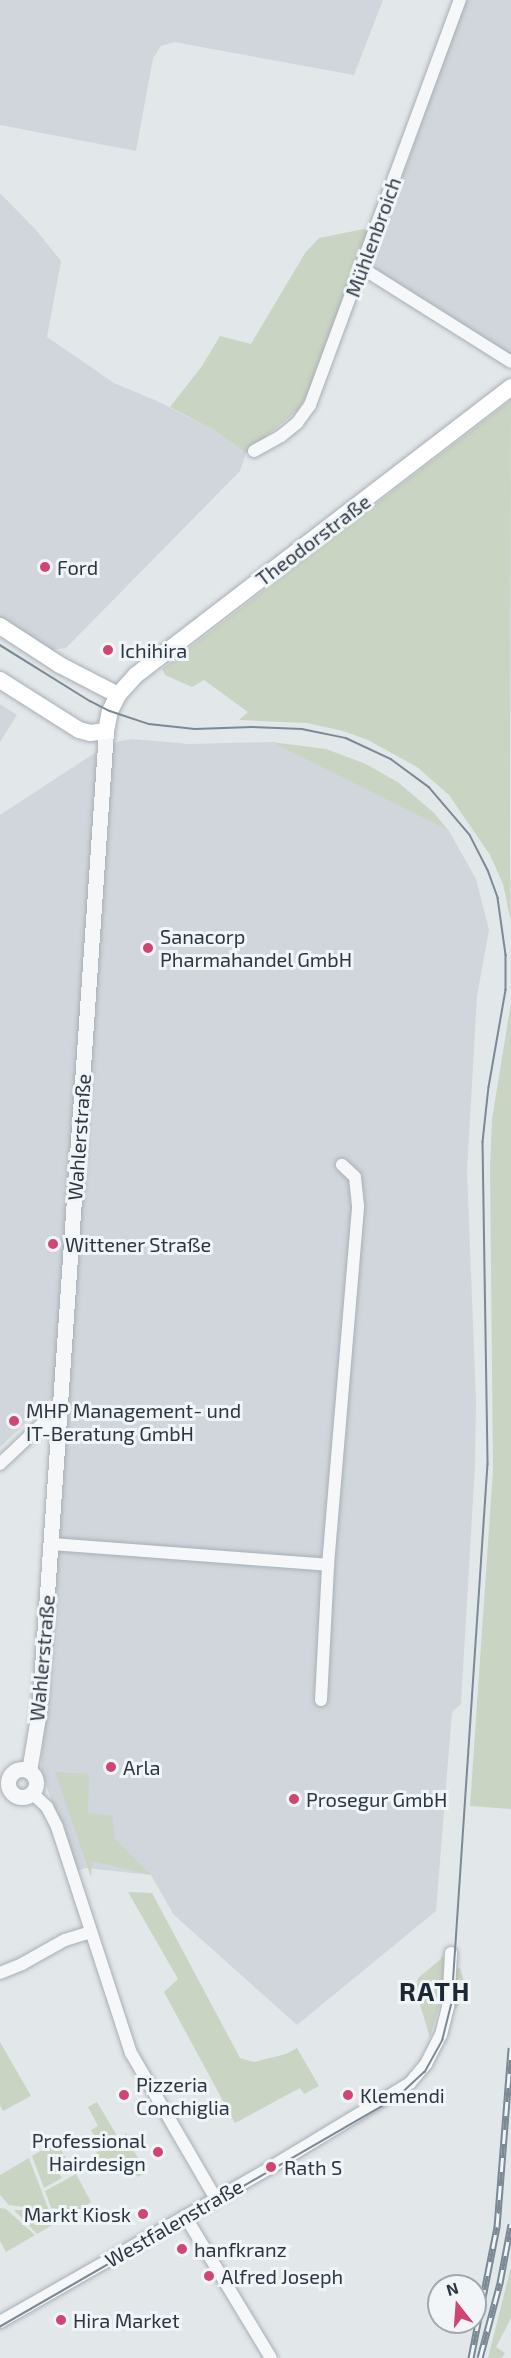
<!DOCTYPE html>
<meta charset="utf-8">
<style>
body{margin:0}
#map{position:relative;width:511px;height:2358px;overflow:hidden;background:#e2e7ea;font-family:"Exo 2",sans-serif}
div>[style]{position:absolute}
.built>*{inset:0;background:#d0d6dc}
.green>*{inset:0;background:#cad4c3}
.roads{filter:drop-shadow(0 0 2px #a7afb5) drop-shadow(0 0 2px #a7afb5)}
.minor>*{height:12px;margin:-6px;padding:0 6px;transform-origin:6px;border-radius:6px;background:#f5f7f9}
.tertiary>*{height:15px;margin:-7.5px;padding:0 7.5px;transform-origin:7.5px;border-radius:7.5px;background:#f5f7f9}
.tertiary>.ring{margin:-7.5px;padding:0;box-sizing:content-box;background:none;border:15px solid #f5f7f9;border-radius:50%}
.secondary>*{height:16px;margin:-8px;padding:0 8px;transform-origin:8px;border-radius:8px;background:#fff}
.tram>*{height:1.5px;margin:-0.75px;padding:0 0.75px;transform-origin:0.75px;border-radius:0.75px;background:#7b8994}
.rail>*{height:7px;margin-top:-3.5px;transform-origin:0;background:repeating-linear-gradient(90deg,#f2f5f8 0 14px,#7b8994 0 28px);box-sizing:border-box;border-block:2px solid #7b8994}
.dots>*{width:16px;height:16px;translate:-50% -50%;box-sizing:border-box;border:3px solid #f2f5f8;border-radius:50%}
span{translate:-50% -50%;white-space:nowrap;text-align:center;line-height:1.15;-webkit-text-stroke:6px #f2f5f8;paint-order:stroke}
.street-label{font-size:20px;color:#2a3743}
.poi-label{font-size:20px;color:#2a3743}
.left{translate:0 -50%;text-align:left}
.right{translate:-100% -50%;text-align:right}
.district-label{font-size:26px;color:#1c2834;font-weight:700;letter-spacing:1.5px}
.north{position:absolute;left:427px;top:2274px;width:60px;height:60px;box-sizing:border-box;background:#f2f5f8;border:2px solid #a2a9b0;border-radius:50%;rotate:343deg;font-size:16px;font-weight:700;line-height:24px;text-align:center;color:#2a3743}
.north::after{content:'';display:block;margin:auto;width:21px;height:27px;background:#d04673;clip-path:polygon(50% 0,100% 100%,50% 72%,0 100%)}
</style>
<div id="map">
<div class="built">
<i style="clip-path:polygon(0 0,383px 0,354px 75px,174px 42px,161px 46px,153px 58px,136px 151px,0 125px)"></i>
<i style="clip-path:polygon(465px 0,511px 0,511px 356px,370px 268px)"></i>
<i style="clip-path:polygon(0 193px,36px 230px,61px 261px,47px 337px,114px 383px,157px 401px,214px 430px,246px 453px,240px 471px,66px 648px,51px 650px,0 619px)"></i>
<i style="clip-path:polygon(0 704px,17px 715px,0 742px)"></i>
<i style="clip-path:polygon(132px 739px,189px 744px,271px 742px,449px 831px,476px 879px,489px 930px,477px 996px,467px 1171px,476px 1401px,475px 1465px,461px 1704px,452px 1712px,436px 1911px,297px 2025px,174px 1915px,151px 1875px,86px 1868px,76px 1871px,41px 1770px,65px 1385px,0 1447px,0 815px,110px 743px)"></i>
</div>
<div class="green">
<i style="clip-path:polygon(374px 227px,312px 387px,298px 410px,246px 453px,214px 430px,170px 407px,202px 366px,220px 336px,251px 344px,305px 253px,319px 238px)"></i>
<i style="clip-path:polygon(511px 400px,510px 856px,511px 922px,503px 884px,490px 855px,449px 795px,417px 767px,368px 740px,343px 731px,307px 723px,239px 720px,248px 712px,204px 680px,192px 687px,165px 675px,162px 669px)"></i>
<i style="clip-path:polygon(271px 742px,326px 749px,366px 764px,399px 783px,434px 813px,449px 831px)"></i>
<i style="clip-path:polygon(511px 1003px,511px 1809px,470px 1806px,493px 1470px,490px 1168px,492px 1119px)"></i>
<i style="clip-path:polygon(55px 1772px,89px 1774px,88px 1813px,112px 1816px,115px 1839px,151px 1875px,92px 1861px,91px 1877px)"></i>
<i style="clip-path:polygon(128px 1892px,152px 1893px,240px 2058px,254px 2062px,286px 2054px,297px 2048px,319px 2086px,304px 2094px,300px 2088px,235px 2123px,164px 1992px,178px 1979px)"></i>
<i style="clip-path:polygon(441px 1956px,445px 1958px,442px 1997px,430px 2038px,416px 1991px,418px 1978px,441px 1959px)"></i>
<i style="clip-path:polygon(460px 1968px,466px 1988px,464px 1999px,455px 2010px,457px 1969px)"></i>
<i style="clip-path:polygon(0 2042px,31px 2096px,3px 2111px,0 2105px)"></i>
<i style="clip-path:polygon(97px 2102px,119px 2139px,127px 2133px,128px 2149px,133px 2150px,147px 2171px,138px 2177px,124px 2162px,108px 2175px,96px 2153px,102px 2149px,91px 2130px,98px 2126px,88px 2107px)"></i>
<i style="clip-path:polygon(56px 2142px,69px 2163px,57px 2170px,62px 2178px,44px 2188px,32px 2156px)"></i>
<i style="clip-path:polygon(29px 2158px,54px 2224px,37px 2234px,14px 2210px,26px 2210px,26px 2207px,9px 2205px,0 2195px,0 2175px)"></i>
<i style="clip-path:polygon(76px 2174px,91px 2202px,80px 2210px,51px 2208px,45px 2191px)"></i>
<i style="clip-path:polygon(0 2208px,6px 2209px,35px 2235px,6px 2252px,0 2241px)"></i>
<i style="clip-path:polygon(511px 2267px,511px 2318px,496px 2347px,505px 2353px,502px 2358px,488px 2358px)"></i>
</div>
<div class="roads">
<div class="minor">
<i style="left:362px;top:268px;width:176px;rotate:32.2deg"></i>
<i style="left:254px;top:451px;width:31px;rotate:-29deg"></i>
<i style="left:281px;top:436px;width:21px;rotate:-39deg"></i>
<i style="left:297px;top:423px;width:22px;rotate:-54deg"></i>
<i style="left:310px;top:405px;width:432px;rotate:-69.7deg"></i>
<i style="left:0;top:1464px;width:55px;rotate:-43.5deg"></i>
<i style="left:40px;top:1426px;width:18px;rotate:3deg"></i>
<i style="left:51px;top:1544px;width:278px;rotate:4.3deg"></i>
<i style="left:321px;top:1700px;width:135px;rotate:-87deg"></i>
<i style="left:328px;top:1565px;width:360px;rotate:-85.2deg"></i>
<i style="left:358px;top:1206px;width:29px;rotate:-96deg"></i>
<i style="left:355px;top:1177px;width:18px;rotate:-137deg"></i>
<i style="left:32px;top:1793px;width:21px;rotate:43deg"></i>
<i style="left:47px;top:1807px;width:22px;rotate:63deg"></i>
<i style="left:57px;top:1827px;width:238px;rotate:71.9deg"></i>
<i style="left:131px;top:2053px;width:169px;rotate:59.8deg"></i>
<i style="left:0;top:1973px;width:24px;rotate:-22deg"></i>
<i style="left:22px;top:1964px;width:49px;rotate:-29.2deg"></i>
<i style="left:65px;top:1940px;width:27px;rotate:-17deg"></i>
<i style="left:185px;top:2216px;width:166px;rotate:58.8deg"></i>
<i style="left:0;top:2322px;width:309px;rotate:-29.7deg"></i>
<i style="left:268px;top:2169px;width:166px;rotate:-31.2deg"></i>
<i style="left:410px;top:2083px;width:25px;rotate:-50deg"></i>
<i style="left:426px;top:2064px;width:33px;rotate:-63deg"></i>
<i style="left:441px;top:2035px;width:29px;rotate:-76deg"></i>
<i style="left:448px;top:2007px;width:54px;rotate:-86.8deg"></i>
</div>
<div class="tertiary">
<i class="ring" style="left:8px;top:1769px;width:13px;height:13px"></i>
<i style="left:29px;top:1771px;width:61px;rotate:-80.5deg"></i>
<i style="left:39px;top:1711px;width:982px;rotate:-86.09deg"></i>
</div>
<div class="secondary">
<i style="left:0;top:626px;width:72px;rotate:33deg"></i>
<i style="left:60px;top:665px;width:65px;rotate:27.3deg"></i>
<i style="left:0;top:680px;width:93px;rotate:32.3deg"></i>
<i style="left:79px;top:730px;width:11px;rotate:15deg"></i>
<i style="left:90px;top:733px;width:16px;rotate:-7deg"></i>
<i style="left:106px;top:731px;width:20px;rotate:-79deg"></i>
<i style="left:110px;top:711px;width:18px;rotate:-63deg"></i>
<i style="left:118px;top:695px;width:27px;rotate:-48deg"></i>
<i style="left:136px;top:675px;width:473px;rotate:-37.5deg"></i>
</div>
</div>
<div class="tram">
<i style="left:0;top:645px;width:106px;rotate:31.9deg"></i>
<i style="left:90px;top:701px;width:22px;rotate:27deg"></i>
<i style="left:110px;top:711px;width:41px;rotate:18.4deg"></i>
<i style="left:149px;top:724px;width:46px;rotate:6.2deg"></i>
<i style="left:195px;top:729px;width:57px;rotate:-2deg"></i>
<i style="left:252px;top:727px;width:50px;rotate:2.3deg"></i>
<i style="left:302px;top:729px;width:45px;rotate:11.6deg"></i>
<i style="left:346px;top:738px;width:50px;rotate:25deg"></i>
<i style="left:391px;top:759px;width:47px;rotate:36.4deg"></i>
<i style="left:429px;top:787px;width:63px;rotate:49.5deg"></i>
<i style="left:470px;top:835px;width:39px;rotate:63deg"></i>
<i style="left:488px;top:870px;width:30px;rotate:70deg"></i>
<i style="left:498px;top:898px;width:58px;rotate:82deg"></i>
<i style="left:506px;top:955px;width:35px;rotate:90deg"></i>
<i style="left:506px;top:990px;width:98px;rotate:99.9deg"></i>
<i style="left:489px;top:1087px;width:55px;rotate:96.2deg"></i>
<i style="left:483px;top:1142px;width:322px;rotate:89.1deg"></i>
<i style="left:488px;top:1464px;width:540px;rotate:93.82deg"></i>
<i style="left:452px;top:2003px;width:38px;rotate:104deg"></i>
<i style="left:443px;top:2040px;width:37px;rotate:119deg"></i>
<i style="left:425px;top:2072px;width:38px;rotate:137deg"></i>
<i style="left:397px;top:2098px;width:458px;rotate:150deg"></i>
</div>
<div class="rail">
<i style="left:471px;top:2358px;width:134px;rotate:-78.8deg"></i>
<i style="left:497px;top:2227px;width:180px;rotate:-85.5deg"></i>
<i style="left:480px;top:2358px;width:78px;rotate:-75.1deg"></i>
<i style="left:500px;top:2283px;width:60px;rotate:-79.4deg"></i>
</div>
<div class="dots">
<i style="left:45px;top:567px;background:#d04673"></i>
<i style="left:108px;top:650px;background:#d04673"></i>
<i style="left:148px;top:948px;background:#d04673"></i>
<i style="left:53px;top:1244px;background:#d04673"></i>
<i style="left:14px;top:1421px;background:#d04673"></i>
<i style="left:111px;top:1767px;background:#d04673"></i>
<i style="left:294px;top:1799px;background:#d04673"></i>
<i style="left:124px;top:2095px;background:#d04673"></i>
<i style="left:348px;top:2095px;background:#d04673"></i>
<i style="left:158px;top:2152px;background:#d04673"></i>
<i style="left:271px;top:2167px;background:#d04673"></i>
<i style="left:143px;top:2214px;background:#d04673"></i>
<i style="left:182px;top:2249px;background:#d04673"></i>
<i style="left:209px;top:2276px;background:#d04673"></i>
<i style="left:61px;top:2320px;background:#d04673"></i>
</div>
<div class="street-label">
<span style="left:373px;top:237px;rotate:-70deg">Mühlenbroich</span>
<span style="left:313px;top:540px;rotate:-37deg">Theodorstraße</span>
<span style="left:79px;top:1137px;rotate:-86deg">Wahlerstraße</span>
<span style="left:42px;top:1658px;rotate:-85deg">Wahlerstraße</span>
<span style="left:174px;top:2223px;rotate:-30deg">Westfalenstraße</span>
</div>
<div class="poi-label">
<span class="left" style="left:57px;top:567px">Ford</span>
<span class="left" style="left:120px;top:650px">Ichihira</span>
<span class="left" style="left:160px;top:948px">Sanacorp<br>Pharmahandel GmbH</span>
<span class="left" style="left:65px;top:1244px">Wittener Straße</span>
<span class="left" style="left:26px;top:1422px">MHP Management- und<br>IT-Beratung GmbH</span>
<span class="left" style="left:123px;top:1767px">Arla</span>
<span class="left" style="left:306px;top:1799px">Prosegur GmbH</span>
<span class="left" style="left:136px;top:2096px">Pizzeria<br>Conchiglia</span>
<span class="left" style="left:360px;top:2095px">Klemendi</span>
<span class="right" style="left:146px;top:2152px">Professional<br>Hairdesign</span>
<span class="left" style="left:284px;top:2167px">Rath S</span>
<span class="right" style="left:131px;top:2214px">Markt Kiosk</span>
<span class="left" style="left:194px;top:2249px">hanfkranz</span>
<span class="left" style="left:221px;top:2276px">Alfred Joseph</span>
<span class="left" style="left:73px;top:2320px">Hira Market</span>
</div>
<div class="district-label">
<span style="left:435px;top:1991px">RATH</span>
</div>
<div class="north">N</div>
</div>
